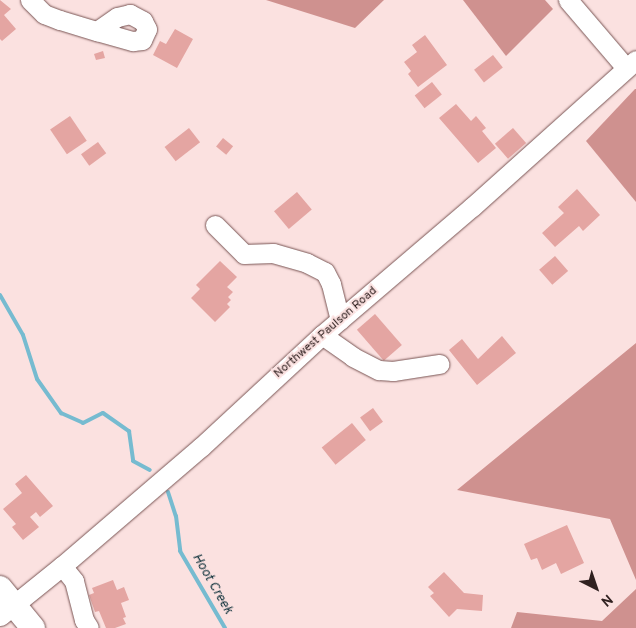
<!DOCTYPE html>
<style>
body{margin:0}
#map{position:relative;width:636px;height:628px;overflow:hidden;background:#fbe1e0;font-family:Overpass,sans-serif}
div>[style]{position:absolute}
.forest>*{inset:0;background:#cf918f}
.stream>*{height:4px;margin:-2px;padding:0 2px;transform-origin:2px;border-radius:2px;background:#76bbd0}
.building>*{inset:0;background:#e4a5a2;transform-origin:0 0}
.roads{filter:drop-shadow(0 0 1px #795554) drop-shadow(0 0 1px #795554)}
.minor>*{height:19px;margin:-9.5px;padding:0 9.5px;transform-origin:9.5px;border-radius:9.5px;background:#fff}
.major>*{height:24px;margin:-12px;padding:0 12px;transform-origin:12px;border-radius:12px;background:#fff}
span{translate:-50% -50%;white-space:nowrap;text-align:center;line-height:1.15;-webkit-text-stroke:4px #fbe1e0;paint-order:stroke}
.street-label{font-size:12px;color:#302120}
.water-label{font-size:14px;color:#11333c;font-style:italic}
.north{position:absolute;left:571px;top:563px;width:50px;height:50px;-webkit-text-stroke:4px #fbe1e0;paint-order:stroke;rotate:139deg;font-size:14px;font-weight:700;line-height:20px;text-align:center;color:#302120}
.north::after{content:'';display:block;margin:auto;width:18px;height:22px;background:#302120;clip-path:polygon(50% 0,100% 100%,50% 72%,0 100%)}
</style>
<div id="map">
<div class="forest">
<i style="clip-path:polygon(266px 0,384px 0,355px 28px)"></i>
<i style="clip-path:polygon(463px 0,545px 0,553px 9px,506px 56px)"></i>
<i style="clip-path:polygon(635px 89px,636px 89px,636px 202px,586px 141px)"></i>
<i style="clip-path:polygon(636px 343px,636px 580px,610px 519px,457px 490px)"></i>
<i style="clip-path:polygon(636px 589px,636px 628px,511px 628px,517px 612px,602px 621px)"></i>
</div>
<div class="stream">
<i style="left:0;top:295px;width:46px;rotate:60.1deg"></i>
<i style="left:23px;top:335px;width:46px;rotate:72.3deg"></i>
<i style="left:37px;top:379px;width:42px;rotate:54.8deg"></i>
<i style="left:61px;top:413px;width:24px;rotate:24deg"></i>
<i style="left:83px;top:423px;width:22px;rotate:-27deg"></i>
<i style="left:103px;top:413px;width:32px;rotate:35deg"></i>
<i style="left:129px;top:431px;width:30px;rotate:82deg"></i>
<i style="left:133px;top:461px;width:19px;rotate:28deg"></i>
<i style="left:168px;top:492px;width:25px;rotate:72deg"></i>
<i style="left:176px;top:516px;width:35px;rotate:83deg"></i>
<i style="left:180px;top:551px;width:89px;rotate:59.7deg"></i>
</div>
<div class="building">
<i style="clip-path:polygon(0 0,11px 9px,4px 15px,16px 29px,2px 41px,0 39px)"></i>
<i style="clip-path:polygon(175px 29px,193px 39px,177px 68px,153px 55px,160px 41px,166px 44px)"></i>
<i style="clip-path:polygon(425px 35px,447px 65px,418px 87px,408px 74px,411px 71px,404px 62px,417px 52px,412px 45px)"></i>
<i style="clip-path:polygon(103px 51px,105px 58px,96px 60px,94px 54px)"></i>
<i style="left:493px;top:55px;width:16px;height:24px;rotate:52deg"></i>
<i style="left:432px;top:82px;width:16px;height:22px;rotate:52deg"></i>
<i style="clip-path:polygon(456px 104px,471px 121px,476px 116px,486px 128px,482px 131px,496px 148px,478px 163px,439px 118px)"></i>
<i style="left:70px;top:116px;width:30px;height:24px;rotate:56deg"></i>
<i style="left:189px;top:128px;width:18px;height:31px;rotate:52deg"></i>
<i style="left:513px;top:128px;width:20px;height:24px;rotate:49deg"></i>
<i style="left:223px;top:138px;width:13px;height:11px;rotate:39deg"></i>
<i style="left:98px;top:142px;width:14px;height:21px;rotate:54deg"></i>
<i style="clip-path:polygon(577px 189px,600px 215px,583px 231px,579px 226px,555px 247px,542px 233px,564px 213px,558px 207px)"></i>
<i style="left:297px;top:192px;width:23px;height:30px;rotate:50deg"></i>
<i style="left:555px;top:256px;width:20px;height:21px;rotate:49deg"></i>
<i style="clip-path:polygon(220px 261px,237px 277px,227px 287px,233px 292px,228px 297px,231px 300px,227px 304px,230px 307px,215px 322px,191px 298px,200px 289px,196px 285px)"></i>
<i style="left:375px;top:314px;width:41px;height:24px;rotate:49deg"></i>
<i style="clip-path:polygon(502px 336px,516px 353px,477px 385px,449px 350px,462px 339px,478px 359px)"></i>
<i style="left:373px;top:408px;width:17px;height:16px;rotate:54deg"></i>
<i style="left:352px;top:423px;width:22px;height:39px;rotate:51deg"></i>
<i style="clip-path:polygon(26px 475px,53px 506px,40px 517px,36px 512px,30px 517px,39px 527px,23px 540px,12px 527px,16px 524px,3px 509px,22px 493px,15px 484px)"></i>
<i style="clip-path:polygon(567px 525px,584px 563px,561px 574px,556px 563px,542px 570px,537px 558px,531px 560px,524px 544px)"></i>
<i style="clip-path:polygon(444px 572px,464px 593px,483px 595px,482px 611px,457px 609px,449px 617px,430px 596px,434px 593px,428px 587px)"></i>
<i style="clip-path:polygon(113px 580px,117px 590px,124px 587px,129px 600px,121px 603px,126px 617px,123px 618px,126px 624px,115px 628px,106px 628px,99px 611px,95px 612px,89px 595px,94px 593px,92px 588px)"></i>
</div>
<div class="roads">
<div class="minor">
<i style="left:30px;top:0;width:20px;rotate:45deg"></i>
<i style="left:44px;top:14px;width:17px;rotate:21deg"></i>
<i style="left:60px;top:20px;width:39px;rotate:17deg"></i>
<i style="left:97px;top:31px;width:37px;rotate:16deg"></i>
<i style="left:133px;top:41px;width:9px;rotate:-6deg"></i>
<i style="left:142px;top:40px;width:12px;rotate:-66deg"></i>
<i style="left:147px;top:29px;width:9px;rotate:-117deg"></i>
<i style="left:143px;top:21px;width:15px;rotate:-152deg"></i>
<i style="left:130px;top:14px;width:13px;rotate:167deg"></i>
<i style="left:117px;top:17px;width:24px;rotate:145deg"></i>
<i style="left:568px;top:0;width:89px;rotate:49.5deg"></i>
<i style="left:215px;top:225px;width:41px;rotate:45deg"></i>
<i style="left:244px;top:254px;width:29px;rotate:-2deg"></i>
<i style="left:273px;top:253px;width:35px;rotate:16deg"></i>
<i style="left:307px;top:263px;width:20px;rotate:27deg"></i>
<i style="left:325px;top:272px;width:13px;rotate:63deg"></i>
<i style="left:331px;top:284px;width:37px;rotate:76deg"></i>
<i style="left:322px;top:335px;width:38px;rotate:35deg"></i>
<i style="left:353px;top:357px;width:29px;rotate:27deg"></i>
<i style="left:379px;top:370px;width:14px;rotate:4deg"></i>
<i style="left:393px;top:371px;width:47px;rotate:-8.7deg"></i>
<i style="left:62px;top:566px;width:19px;rotate:51deg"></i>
<i style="left:74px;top:581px;width:40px;rotate:75.6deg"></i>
<i style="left:84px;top:620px;width:9px;rotate:58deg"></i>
<i style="left:0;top:616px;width:80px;rotate:-38.9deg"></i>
<i style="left:62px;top:566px;width:183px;rotate:-40.6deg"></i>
<i style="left:201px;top:447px;width:165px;rotate:-42.8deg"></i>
<i style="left:322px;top:335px;width:197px;rotate:-40.5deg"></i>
<i style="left:472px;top:207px;width:220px;rotate:-41.9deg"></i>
</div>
<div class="major">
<i style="left:0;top:588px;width:52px;rotate:50.5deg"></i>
</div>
</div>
<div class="street-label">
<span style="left:326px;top:333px;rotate:-41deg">Northwest Paulson Road</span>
</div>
<div class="water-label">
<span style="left:212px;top:584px;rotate:60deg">Hoot Creek</span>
</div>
<div class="north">N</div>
</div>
